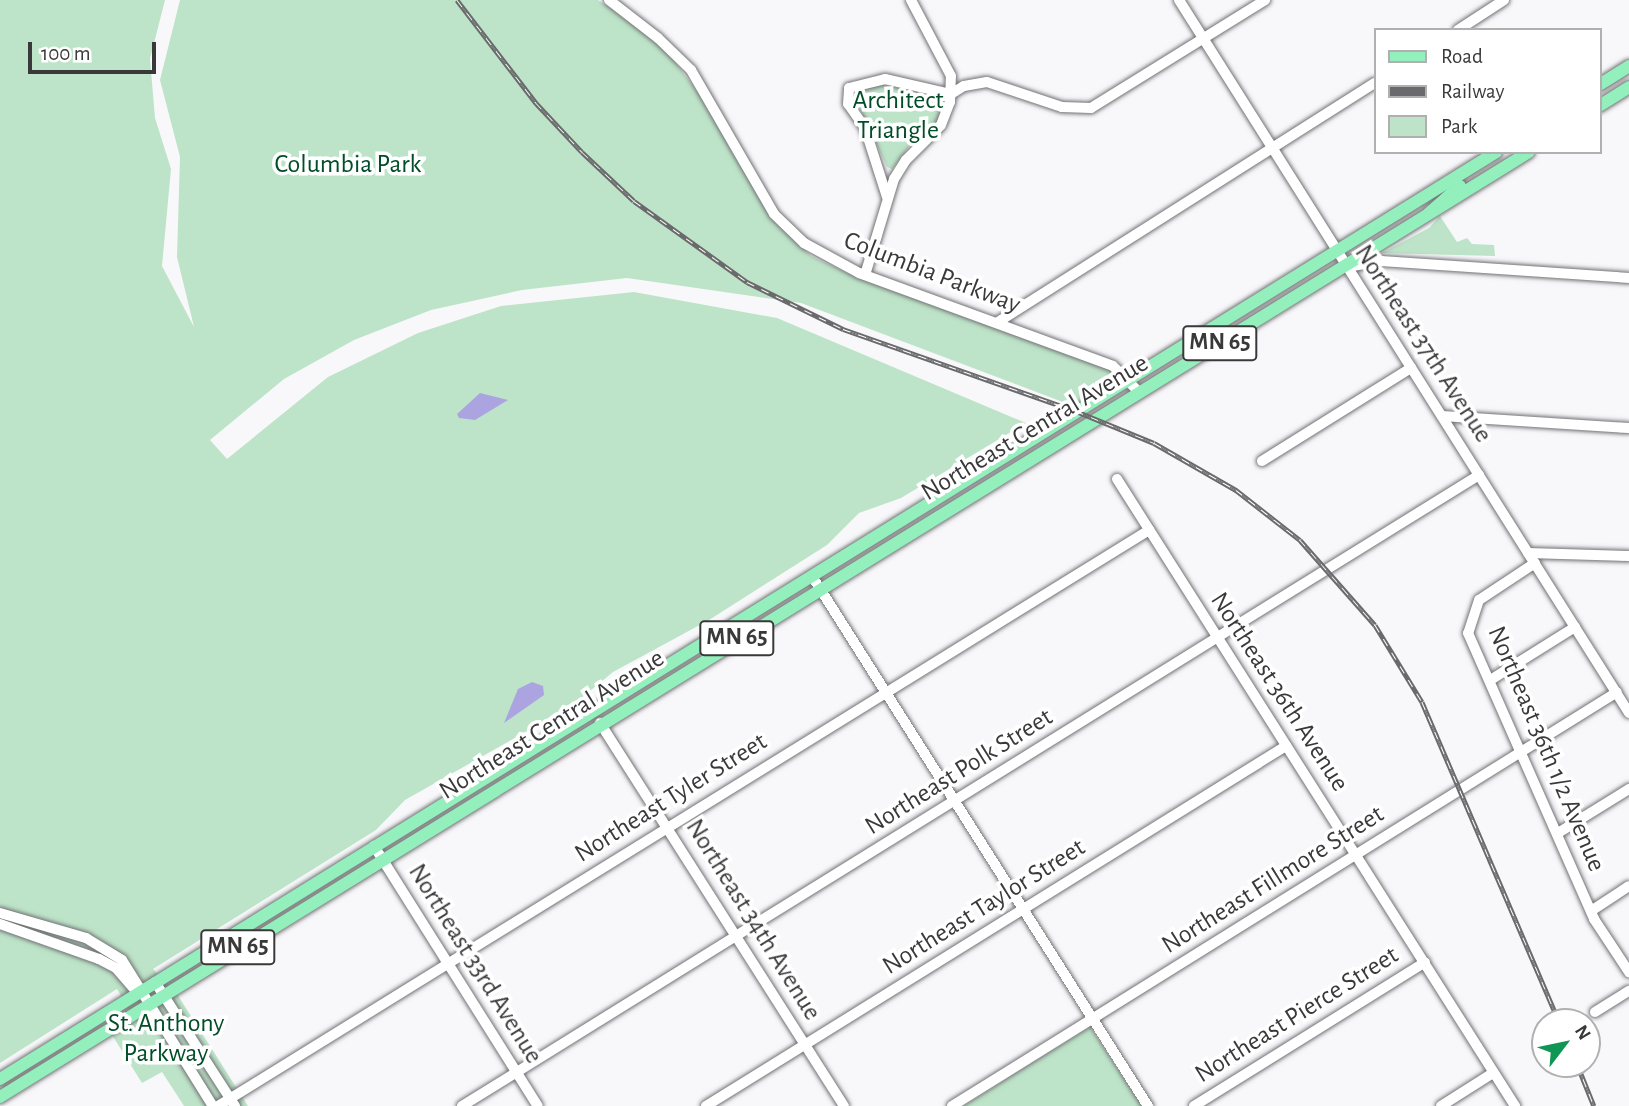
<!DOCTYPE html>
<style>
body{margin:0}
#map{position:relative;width:1629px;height:1106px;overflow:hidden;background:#f8f8fb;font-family:"Alegreya Sans",sans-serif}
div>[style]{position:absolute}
.green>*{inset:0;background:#bde4c8}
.water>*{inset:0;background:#aca4e1}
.roads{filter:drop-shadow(0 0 2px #727275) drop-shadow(0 0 2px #727275)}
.minor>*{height:10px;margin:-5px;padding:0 5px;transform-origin:5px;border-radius:5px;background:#fff}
.major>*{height:12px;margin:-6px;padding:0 6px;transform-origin:6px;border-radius:6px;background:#93efbb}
.rail>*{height:5px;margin-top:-2.5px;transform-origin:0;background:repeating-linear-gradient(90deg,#fff 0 8px,#6a6a6c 0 16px);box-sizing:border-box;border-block:2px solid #6a6a6c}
span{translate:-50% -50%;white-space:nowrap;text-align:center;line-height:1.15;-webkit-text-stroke:7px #fff;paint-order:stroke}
.shield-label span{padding:2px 5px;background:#fff;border:2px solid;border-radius:5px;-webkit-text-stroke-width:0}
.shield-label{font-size:24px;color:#39393a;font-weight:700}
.park-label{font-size:26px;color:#004d27}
.street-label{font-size:26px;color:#39393a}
.legend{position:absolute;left:1374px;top:28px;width:228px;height:126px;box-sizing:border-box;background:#fff;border:2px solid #b0b0b0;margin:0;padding:9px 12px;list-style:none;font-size:21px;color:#39393a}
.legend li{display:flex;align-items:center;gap:14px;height:35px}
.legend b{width:35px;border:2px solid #b0b0b0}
.north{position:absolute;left:1531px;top:1008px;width:70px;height:70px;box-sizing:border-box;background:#fff;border:2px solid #b0b0b0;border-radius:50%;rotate:58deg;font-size:19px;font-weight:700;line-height:28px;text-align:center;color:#39393a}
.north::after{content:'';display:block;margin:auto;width:24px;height:32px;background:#0f9554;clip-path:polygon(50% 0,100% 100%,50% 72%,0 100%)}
.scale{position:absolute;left:28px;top:42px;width:128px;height:32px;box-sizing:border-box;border:4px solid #39393a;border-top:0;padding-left:9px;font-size:21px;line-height:24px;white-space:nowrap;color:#39393a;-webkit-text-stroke:5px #fff;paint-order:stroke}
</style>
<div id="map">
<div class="green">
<i style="clip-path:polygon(0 0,165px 0,150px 59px,155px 118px,171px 169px,162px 266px,194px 327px,177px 257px,180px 157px,160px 80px,180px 0,598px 0,633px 22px,671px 57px,712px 111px,773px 220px,811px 256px,845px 272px,1084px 358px,1111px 370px,1112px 384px,1076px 407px,801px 303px,627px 278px,522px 290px,431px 310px,354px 340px,284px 379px,210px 440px,227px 459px,328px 377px,418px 333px,501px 306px,634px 292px,777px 318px,1026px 423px,901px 498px,859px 513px,827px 545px,709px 620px,613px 672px,573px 705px,405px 800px,376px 830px,153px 969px,177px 994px,248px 1106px,184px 1106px,162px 1072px,142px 1083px,112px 1035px,136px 1021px,117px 989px,0 1063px)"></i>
<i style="clip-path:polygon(879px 84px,934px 95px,944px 105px,938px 123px,914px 140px,892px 169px,887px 167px,854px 96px,856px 89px)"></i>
<i style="clip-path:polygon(1440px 216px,1457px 242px,1467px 238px,1472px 244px,1494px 245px,1495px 256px,1382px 253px,1429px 228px)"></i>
<i style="clip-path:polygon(1090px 1027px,1142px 1106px,964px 1106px,1024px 1068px)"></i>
</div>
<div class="water">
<i style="clip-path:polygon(480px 393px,508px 400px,475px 420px,459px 418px,457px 414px)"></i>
<i style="clip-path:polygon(532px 682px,543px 686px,544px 695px,504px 723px,518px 689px)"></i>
</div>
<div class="roads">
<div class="minor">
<i style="left:609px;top:0;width:62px;rotate:37.8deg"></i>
<i style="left:658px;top:38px;width:46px;rotate:44.1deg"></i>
<i style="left:691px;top:70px;width:166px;rotate:60deg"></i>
<i style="left:774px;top:214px;width:42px;rotate:44deg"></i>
<i style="left:804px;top:243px;width:63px;rotate:28.6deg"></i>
<i style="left:859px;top:273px;width:270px;rotate:20.1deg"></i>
<i style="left:1113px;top:366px;width:35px;rotate:45deg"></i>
<i style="left:1179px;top:0;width:843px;rotate:57.74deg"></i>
<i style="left:1458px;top:30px;width:55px;rotate:-33.1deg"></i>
<i style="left:887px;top:197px;width:72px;rotate:-107.7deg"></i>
<i style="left:865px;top:128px;width:29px;rotate:-125deg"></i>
<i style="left:848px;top:104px;width:16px;rotate:-86deg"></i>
<i style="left:849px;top:88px;width:37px;rotate:-14deg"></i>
<i style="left:885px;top:79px;width:68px;rotate:12.8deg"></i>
<i style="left:951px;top:94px;width:15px;rotate:-32deg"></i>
<i style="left:964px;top:86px;width:23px;rotate:-10deg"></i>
<i style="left:987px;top:82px;width:79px;rotate:18.4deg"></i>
<i style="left:1062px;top:107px;width:29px;rotate:2deg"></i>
<i style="left:1091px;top:108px;width:205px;rotate:-31.8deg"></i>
<i style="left:1347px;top:267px;width:35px;rotate:-10deg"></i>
<i style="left:1381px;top:261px;width:249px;rotate:3.9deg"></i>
<i style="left:865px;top:275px;width:100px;rotate:-73.2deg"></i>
<i style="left:894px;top:179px;width:22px;rotate:-58deg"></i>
<i style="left:906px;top:160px;width:49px;rotate:-45deg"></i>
<i style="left:941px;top:125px;width:25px;rotate:-69deg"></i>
<i style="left:950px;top:102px;width:26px;rotate:-88deg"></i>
<i style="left:951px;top:76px;width:86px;rotate:-117.8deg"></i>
<i style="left:998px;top:322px;width:446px;rotate:-32.4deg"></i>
<i style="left:1442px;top:416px;width:187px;rotate:3.7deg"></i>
<i style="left:1262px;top:461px;width:176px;rotate:-32deg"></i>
<i style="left:1117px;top:479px;width:743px;rotate:57.59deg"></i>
<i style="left:1528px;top:553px;width:101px;rotate:1.7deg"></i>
<i style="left:1535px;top:563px;width:67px;rotate:146.5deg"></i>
<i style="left:1479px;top:600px;width:35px;rotate:108deg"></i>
<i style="left:1468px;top:633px;width:313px;rotate:66.2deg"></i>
<i style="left:1594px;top:919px;width:64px;rotate:56.6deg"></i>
<i style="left:812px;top:576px;width:628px;rotate:57.63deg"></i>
<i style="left:1492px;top:679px;width:98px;rotate:-32.1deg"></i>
<i style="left:600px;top:723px;width:454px;rotate:57.5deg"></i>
<i style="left:1558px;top:833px;width:84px;rotate:-31.8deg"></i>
<i style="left:374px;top:846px;width:307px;rotate:57.8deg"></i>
<i style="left:1591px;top:911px;width:45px;rotate:-33.3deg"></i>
<i style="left:0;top:913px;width:90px;rotate:16.2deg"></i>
<i style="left:86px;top:938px;width:42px;rotate:31.4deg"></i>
<i style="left:122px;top:960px;width:172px;rotate:58.1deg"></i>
<i style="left:0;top:924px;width:105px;rotate:19.5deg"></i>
<i style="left:99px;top:959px;width:19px;rotate:28deg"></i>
<i style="left:116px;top:968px;width:28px;rotate:49deg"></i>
<i style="left:155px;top:982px;width:148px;rotate:57.2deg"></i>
<i style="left:1595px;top:1012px;width:40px;rotate:-32deg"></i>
<i style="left:218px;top:1106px;width:1095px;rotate:-31.74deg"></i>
<i style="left:462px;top:1106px;width:1197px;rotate:-31.82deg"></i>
<i style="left:706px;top:1106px;width:683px;rotate:-31.83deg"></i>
<i style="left:952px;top:1106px;width:783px;rotate:-31.9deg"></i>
<i style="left:1194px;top:1106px;width:272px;rotate:-31.9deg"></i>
<i style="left:1441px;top:1106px;width:62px;rotate:-32.4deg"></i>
</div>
<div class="major">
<i style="left:1599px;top:85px;width:36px;rotate:-32deg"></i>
<i style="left:1599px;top:106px;width:36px;rotate:-32deg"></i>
<i style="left:1429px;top:213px;width:41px;rotate:-41.1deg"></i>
<i style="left:0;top:1079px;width:1760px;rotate:-31.78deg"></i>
<i style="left:0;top:1097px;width:1797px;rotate:-31.72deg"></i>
</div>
</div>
<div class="rail">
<i style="left:457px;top:0;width:130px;rotate:52.5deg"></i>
<i style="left:536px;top:103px;width:67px;rotate:46.8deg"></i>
<i style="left:582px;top:152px;width:71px;rotate:43.3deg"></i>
<i style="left:634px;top:201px;width:139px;rotate:35.6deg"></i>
<i style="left:747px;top:282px;width:107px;rotate:26.1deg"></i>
<i style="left:843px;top:329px;width:247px;rotate:19.4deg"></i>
<i style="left:1076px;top:411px;width:84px;rotate:22.3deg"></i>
<i style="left:1154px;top:443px;width:95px;rotate:29.8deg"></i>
<i style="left:1236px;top:490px;width:81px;rotate:38deg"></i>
<i style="left:1300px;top:540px;width:113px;rotate:48.6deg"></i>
<i style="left:1375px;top:625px;width:90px;rotate:58.6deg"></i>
<i style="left:1422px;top:702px;width:348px;rotate:66.8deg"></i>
<i style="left:1577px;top:1064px;width:45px;rotate:68deg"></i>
</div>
<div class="shield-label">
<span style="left:1220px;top:343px">MN 65</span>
<span style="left:737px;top:638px">MN 65</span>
<span style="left:238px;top:947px">MN 65</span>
</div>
<div class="park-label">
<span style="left:898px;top:116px">Architect<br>Triangle</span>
<span style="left:348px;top:165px">Columbia Park</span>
<span style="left:166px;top:1039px">St. Anthony<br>Parkway</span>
</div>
<div class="street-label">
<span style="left:932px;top:273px;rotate:21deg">Columbia Parkway</span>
<span style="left:1423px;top:344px;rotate:57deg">Northeast 37th Avenue</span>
<span style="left:1035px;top:428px;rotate:-31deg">Northeast Central Avenue</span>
<span style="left:1279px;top:692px;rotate:57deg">Northeast 36th Avenue</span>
<span style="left:552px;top:725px;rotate:-32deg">Northeast Central Avenue</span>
<span style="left:1546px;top:749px;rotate:67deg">Northeast 36th 1/2 Avenue</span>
<span style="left:959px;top:772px;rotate:-32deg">Northeast Polk Street</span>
<span style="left:671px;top:798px;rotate:-32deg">Northeast Tyler Street</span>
<span style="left:1273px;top:880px;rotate:-32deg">Northeast Fillmore Street</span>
<span style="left:984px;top:907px;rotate:-32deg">Northeast Taylor Street</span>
<span style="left:753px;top:920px;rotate:58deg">Northeast 34th Avenue</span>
<span style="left:475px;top:964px;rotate:58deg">Northeast 33rd Avenue</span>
<span style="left:1297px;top:1015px;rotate:-32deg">Northeast Pierce Street</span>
</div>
<ul class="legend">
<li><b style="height:9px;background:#93efbb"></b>Road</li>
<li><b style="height:9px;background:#6a6a6c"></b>Railway</li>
<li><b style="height:19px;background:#bde4c8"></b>Park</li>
</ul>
<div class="north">N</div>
<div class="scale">100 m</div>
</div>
